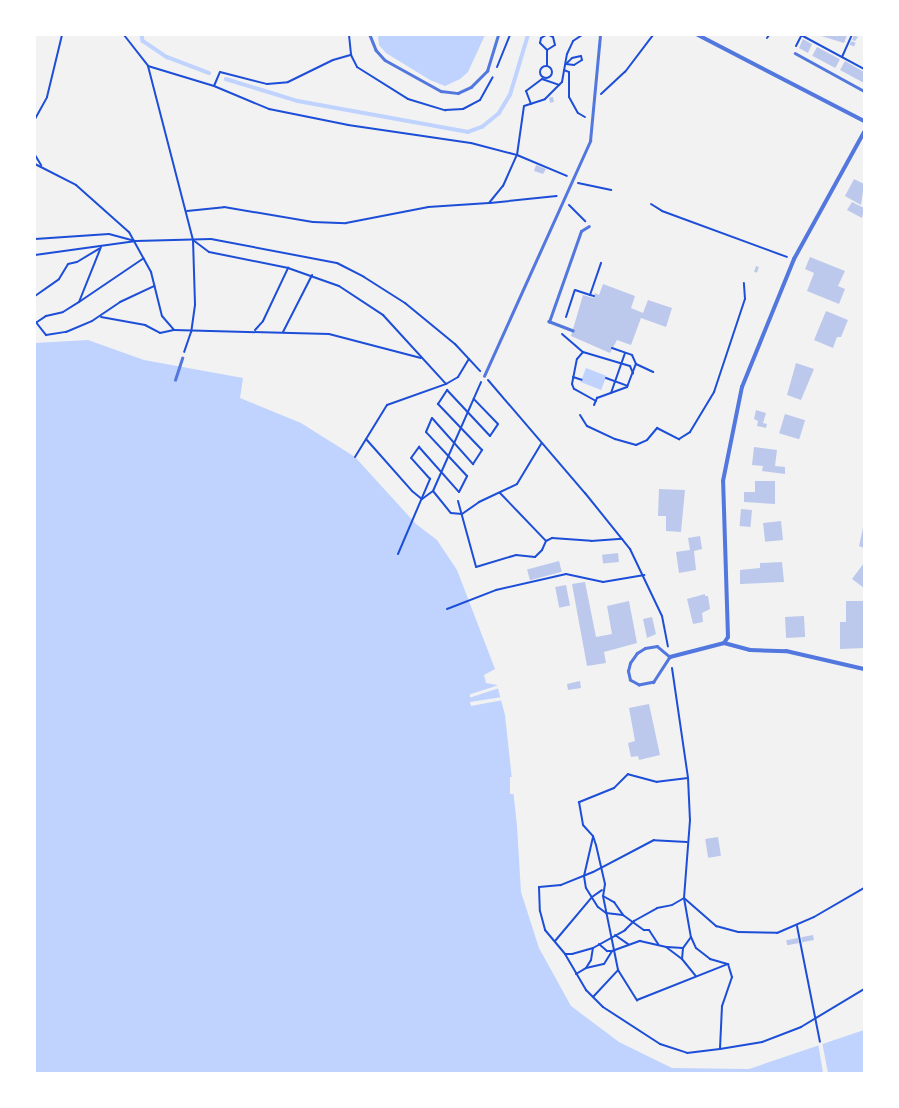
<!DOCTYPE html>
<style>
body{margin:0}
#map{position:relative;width:899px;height:1108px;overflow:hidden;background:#f2f2f2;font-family:Spectral,serif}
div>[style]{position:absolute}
.water>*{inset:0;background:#bfd3fe;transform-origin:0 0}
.pier>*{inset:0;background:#f2f2f2;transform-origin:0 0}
.stream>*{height:3.5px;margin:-1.75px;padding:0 1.75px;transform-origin:1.75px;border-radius:1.75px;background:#bfd3fe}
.building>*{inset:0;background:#bdc9ec;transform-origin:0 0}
.path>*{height:2px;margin:-1px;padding:0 1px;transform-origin:1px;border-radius:1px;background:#1d4ed8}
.path>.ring{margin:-1px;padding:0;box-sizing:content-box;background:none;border:2px solid #1d4ed8;border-radius:50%}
.service>*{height:2.5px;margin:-1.25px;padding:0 1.25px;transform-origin:1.25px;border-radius:1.25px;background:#5277de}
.minor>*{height:4px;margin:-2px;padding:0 2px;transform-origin:2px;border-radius:2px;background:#5277de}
span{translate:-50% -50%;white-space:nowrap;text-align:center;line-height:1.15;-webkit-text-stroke:3.5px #fff;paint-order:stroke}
.frame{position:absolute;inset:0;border:36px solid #fff;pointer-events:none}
</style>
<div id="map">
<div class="water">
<i style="clip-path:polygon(378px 35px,485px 35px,468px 72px,460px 79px,445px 86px,430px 80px,386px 53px,379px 45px)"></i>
<i style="clip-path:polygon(88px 340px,144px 360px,243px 378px,240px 398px,301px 423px,355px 457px,416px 524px,437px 540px,457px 570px,495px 669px,484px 675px,486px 683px,497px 685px,505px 715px,517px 826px,521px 892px,539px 948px,571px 1006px,619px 1042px,672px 1068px,749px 1069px,864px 1030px,864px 1073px,35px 1073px,35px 343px)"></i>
<i style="left:586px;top:368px;width:22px;height:15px;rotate:21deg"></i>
</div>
<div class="pier">
<i style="left:499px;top:685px;width:3px;height:31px;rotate:72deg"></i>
<i style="clip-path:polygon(502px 697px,503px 700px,471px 706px,470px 702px)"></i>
<i style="left:510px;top:777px;width:4px;height:17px"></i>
<i style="clip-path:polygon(822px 1042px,828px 1073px,823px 1073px,818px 1043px)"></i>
</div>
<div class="stream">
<i style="left:142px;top:35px;width:6px;rotate:81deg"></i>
<i style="left:143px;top:41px;width:29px;rotate:34deg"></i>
<i style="left:167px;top:57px;width:45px;rotate:20.9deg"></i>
<i style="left:226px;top:79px;width:75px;rotate:17deg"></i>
<i style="left:298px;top:101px;width:173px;rotate:10.3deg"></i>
<i style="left:468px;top:132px;width:15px;rotate:-20deg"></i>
<i style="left:482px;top:127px;width:22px;rotate:-39deg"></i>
<i style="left:499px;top:113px;width:21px;rotate:-59deg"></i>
<i style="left:510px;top:95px;width:63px;rotate:-73.3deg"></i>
</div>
<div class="building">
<i style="clip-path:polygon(818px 35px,847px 35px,844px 43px)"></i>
<i style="clip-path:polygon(854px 35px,858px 37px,855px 41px,852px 40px)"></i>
<i style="clip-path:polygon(803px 39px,812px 44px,808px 53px,799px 48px)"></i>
<i style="left:851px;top:41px;width:5px;height:4px;rotate:22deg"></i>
<i style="left:817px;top:47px;width:26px;height:10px;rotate:28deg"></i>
<i style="clip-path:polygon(845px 61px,864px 72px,864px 83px,840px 70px)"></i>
<i style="left:553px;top:97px;width:5px;height:4px;rotate:79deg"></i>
<i style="clip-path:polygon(536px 165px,546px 169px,543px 174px,534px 171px)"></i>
<i style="clip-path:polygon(854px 179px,864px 184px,861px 205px,845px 196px)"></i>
<i style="clip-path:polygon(852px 202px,864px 208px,862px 218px,847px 210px)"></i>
<i style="clip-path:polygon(810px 257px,845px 271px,838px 286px,845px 289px,839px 304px,807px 291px,814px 273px,805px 269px)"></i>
<i style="left:756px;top:266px;width:3px;height:6px;rotate:18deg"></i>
<i style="clip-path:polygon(603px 284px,635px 296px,631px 308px,643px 313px,648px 300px,672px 308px,666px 327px,641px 318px,631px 345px,617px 340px,610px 353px,571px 336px,583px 295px,593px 298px,595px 293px,599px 295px)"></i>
<i style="clip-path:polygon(826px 311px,848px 320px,841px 337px,837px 337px,833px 348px,814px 340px)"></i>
<i style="clip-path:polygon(796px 363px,814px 369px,801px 400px,787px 395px)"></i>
<i style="clip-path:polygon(756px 410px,766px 413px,763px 423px,767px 424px,766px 428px,757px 426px,758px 421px,754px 419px)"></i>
<i style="left:785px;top:414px;width:21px;height:20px;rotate:17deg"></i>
<i style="clip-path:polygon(754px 447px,777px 450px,775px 466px,785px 467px,785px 474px,762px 471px,763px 466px,752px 465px)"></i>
<i style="clip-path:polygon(755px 481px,775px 481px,775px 504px,744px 502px,744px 492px,755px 492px)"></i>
<i style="clip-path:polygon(659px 489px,685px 490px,681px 532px,666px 531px,666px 516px,658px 516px)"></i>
<i style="left:741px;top:509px;width:11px;height:17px;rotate:5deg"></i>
<i style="left:781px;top:521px;width:19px;height:18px;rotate:84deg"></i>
<i style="clip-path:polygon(863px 528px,864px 528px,864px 548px,859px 546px)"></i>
<i style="clip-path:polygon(700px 536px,702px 549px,694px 551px,696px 570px,679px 573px,676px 552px,690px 550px,688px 538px)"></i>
<i style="left:618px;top:553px;width:9px;height:16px;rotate:84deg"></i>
<i style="left:559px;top:561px;width:11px;height:33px;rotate:75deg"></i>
<i style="clip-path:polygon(782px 562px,784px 582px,740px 584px,740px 570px,760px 568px,760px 563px)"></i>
<i style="clip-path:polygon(864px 563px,864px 588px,852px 579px)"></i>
<i style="clip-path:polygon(585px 582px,596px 637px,612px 634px,607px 606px,629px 601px,637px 643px,604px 652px,606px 663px,587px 666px,572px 584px)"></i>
<i style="left:566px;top:585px;width:21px;height:11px;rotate:79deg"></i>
<i style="clip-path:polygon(705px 594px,705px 596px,708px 596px,710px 609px,702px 613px,703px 622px,693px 624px,687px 599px)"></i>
<i style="clip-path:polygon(846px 601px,864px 601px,864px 648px,840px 649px,840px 622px,846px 622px)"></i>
<i style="left:804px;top:616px;width:21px;height:19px;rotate:87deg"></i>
<i style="clip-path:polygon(652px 617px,656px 634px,647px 638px,643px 619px)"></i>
<i style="clip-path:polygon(580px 681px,581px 688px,568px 690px,567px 684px)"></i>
<i style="clip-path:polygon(649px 704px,660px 755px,639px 760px,638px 756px,631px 757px,628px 743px,635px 741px,629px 708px)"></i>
<i style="left:718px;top:837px;width:19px;height:13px;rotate:81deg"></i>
<i style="left:813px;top:935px;width:5px;height:12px;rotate:79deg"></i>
<i style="left:798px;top:938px;width:5px;height:12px;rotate:79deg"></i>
</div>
<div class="path">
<i style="left:124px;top:35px;width:39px;rotate:52deg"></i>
<i style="left:148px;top:66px;width:180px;rotate:75.5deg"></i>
<i style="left:193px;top:240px;width:65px;rotate:88.2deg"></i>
<i style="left:195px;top:305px;width:27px;rotate:98deg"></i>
<i style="left:191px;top:332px;width:21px;rotate:109deg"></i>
<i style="left:349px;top:35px;width:20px;rotate:84deg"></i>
<i style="left:351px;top:55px;width:13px;rotate:63deg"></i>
<i style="left:357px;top:67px;width:60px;rotate:32.1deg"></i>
<i style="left:408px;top:99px;width:39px;rotate:17deg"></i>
<i style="left:445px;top:110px;width:18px;rotate:-3deg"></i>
<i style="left:463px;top:109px;width:19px;rotate:-28deg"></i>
<i style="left:480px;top:100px;width:26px;rotate:-61deg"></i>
<i style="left:546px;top:35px;width:6px;rotate:149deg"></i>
<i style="left:541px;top:38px;width:5px;rotate:101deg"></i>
<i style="left:540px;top:43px;width:10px;rotate:45deg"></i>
<i style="left:547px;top:50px;width:9px;rotate:-32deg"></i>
<i style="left:555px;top:45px;width:8px;rotate:-104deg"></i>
<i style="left:553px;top:37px;width:4px;rotate:-153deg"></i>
<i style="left:801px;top:35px;width:72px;rotate:28.4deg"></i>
<i style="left:767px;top:38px;width:4px;rotate:-56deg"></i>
<i style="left:796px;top:46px;width:11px;rotate:-63deg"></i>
<i style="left:581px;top:56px;width:4px;rotate:76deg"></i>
<i style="left:582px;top:60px;width:9px;rotate:148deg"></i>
<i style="left:574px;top:65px;width:8px;rotate:-173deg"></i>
<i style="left:566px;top:64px;width:8px;rotate:-45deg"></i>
<i style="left:572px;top:58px;width:9px;rotate:-13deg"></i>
<i style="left:842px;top:57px;width:24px;rotate:-66deg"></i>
<i style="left:547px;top:65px;width:15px;rotate:-90deg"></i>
<i class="ring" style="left:540px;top:66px;width:10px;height:10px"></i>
<i style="left:148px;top:66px;width:69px;rotate:16.9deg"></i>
<i style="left:214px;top:86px;width:60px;rotate:22.7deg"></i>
<i style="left:269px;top:109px;width:81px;rotate:11.4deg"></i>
<i style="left:348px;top:125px;width:124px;rotate:8.3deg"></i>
<i style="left:471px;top:143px;width:48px;rotate:14.6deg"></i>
<i style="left:517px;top:155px;width:54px;rotate:22.8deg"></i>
<i style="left:497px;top:67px;width:35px;rotate:-68deg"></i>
<i style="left:564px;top:70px;width:5px;rotate:22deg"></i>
<i style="left:569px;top:72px;width:25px;rotate:90deg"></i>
<i style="left:569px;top:97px;width:18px;rotate:61deg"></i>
<i style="left:578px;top:113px;width:8px;rotate:30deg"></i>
<i style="left:214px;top:86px;width:15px;rotate:-67deg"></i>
<i style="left:220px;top:72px;width:49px;rotate:14.3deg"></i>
<i style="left:267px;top:84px;width:21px;rotate:-5deg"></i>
<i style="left:288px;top:82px;width:50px;rotate:-26.1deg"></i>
<i style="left:333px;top:60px;width:19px;rotate:-16deg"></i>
<i style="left:601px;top:94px;width:33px;rotate:-43deg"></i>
<i style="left:625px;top:72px;width:46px;rotate:-52.9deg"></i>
<i style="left:531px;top:104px;width:14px;rotate:-111deg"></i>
<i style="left:526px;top:91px;width:20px;rotate:-37deg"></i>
<i style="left:542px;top:79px;width:18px;rotate:19deg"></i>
<i style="left:35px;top:119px;width:25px;rotate:-61deg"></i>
<i style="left:47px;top:97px;width:64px;rotate:-76.4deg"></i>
<i style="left:35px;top:155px;width:12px;rotate:59deg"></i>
<i style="left:35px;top:164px;width:46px;rotate:27.1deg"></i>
<i style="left:76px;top:185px;width:71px;rotate:41.6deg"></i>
<i style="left:129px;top:232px;width:46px;rotate:61.2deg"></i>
<i style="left:151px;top:272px;width:45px;rotate:76deg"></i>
<i style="left:162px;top:316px;width:18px;rotate:49deg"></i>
<i style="left:174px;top:330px;width:155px;rotate:1.5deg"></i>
<i style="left:329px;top:334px;width:95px;rotate:14.6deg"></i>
<i style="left:578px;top:183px;width:34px;rotate:12deg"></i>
<i style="left:490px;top:203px;width:67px;rotate:-6deg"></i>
<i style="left:651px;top:204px;width:13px;rotate:32deg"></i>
<i style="left:662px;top:211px;width:133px;rotate:20.2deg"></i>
<i style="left:569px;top:205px;width:23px;rotate:45deg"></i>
<i style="left:187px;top:211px;width:37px;rotate:-6deg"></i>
<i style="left:224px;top:207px;width:90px;rotate:9.6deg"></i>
<i style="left:313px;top:222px;width:33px;rotate:2deg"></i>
<i style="left:346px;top:223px;width:84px;rotate:-11deg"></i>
<i style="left:428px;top:207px;width:61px;rotate:-3.8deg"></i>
<i style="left:489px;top:203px;width:22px;rotate:-51deg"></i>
<i style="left:503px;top:186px;width:34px;rotate:-66deg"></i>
<i style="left:517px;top:155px;width:49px;rotate:-81.9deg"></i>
<i style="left:524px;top:106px;width:22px;rotate:-18deg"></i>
<i style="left:545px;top:99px;width:24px;rotate:-45deg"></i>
<i style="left:562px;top:82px;width:28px;rotate:-80deg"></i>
<i style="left:567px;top:54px;width:14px;rotate:-65deg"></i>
<i style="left:573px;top:41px;width:11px;rotate:-34deg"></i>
<i style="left:35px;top:239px;width:74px;rotate:-3.9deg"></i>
<i style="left:109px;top:234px;width:27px;rotate:15deg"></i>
<i style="left:193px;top:240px;width:20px;rotate:37deg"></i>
<i style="left:209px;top:252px;width:81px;rotate:11.4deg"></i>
<i style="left:288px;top:268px;width:54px;rotate:19.4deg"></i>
<i style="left:339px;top:286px;width:53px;rotate:33.4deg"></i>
<i style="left:383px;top:315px;width:93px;rotate:47.6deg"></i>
<i style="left:35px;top:255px;width:102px;rotate:-7.9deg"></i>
<i style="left:136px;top:241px;width:75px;rotate:-1.5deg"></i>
<i style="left:211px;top:239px;width:128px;rotate:10.8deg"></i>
<i style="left:337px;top:263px;width:30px;rotate:27deg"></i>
<i style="left:364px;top:277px;width:49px;rotate:32.4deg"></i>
<i style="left:405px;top:303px;width:65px;rotate:39.4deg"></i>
<i style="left:455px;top:344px;width:37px;rotate:47deg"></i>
<i style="left:35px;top:296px;width:29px;rotate:-35deg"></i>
<i style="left:59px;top:279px;width:17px;rotate:-59deg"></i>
<i style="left:68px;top:264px;width:9px;rotate:-13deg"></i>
<i style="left:77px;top:262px;width:26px;rotate:-31deg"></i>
<i style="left:594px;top:296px;width:4px;rotate:-166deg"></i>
<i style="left:590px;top:295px;width:34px;rotate:-71deg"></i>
<i style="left:79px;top:302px;width:78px;rotate:-34.1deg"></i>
<i style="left:101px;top:317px;width:45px;rotate:10.3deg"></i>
<i style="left:145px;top:325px;width:17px;rotate:28deg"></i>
<i style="left:160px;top:333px;width:14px;rotate:-12deg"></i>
<i style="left:566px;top:317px;width:28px;rotate:-72deg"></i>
<i style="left:575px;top:290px;width:16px;rotate:18deg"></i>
<i style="left:35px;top:321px;width:18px;rotate:52deg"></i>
<i style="left:46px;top:335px;width:20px;rotate:-9deg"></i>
<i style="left:66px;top:332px;width:28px;rotate:-23deg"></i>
<i style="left:92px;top:321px;width:34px;rotate:-34deg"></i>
<i style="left:120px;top:302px;width:38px;rotate:-25deg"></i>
<i style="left:37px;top:322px;width:11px;rotate:-34deg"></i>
<i style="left:46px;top:316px;width:17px;rotate:-13deg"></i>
<i style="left:63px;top:312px;width:19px;rotate:-32deg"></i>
<i style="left:79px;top:302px;width:59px;rotate:-68.2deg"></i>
<i style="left:255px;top:330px;width:12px;rotate:-48deg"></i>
<i style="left:263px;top:321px;width:59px;rotate:-64.7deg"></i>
<i style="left:283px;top:332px;width:64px;rotate:-63deg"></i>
<i style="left:562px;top:334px;width:28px;rotate:41deg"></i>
<i style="left:612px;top:348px;width:21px;rotate:19deg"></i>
<i style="left:632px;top:355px;width:10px;rotate:66deg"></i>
<i style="left:636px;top:364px;width:19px;rotate:25deg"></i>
<i style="left:573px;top:377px;width:9px;rotate:18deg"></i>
<i style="left:606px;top:378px;width:23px;rotate:20deg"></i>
<i style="left:488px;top:380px;width:149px;rotate:49.4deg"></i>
<i style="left:585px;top:493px;width:72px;rotate:51.2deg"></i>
<i style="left:630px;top:549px;width:74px;rotate:64.5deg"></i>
<i style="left:662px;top:616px;width:31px;rotate:79deg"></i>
<i style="left:611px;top:393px;width:42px;rotate:-70.7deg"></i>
<i style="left:596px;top:401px;width:25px;rotate:-151deg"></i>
<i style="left:574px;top:389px;width:5px;rotate:-112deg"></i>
<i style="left:572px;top:384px;width:25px;rotate:-79deg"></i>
<i style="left:577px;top:359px;width:9px;rotate:-49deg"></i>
<i style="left:583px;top:352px;width:49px;rotate:16.6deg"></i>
<i style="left:630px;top:366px;width:8px;rotate:67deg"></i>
<i style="left:594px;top:405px;width:8px;rotate:-67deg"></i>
<i style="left:597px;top:398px;width:32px;rotate:-20deg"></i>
<i style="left:627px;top:387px;width:25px;rotate:-69deg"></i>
<i style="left:580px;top:415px;width:13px;rotate:58deg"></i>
<i style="left:587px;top:426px;width:31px;rotate:25deg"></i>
<i style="left:615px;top:439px;width:22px;rotate:16deg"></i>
<i style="left:636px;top:445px;width:12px;rotate:-24deg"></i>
<i style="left:647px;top:440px;width:16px;rotate:-50deg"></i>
<i style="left:657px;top:428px;width:25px;rotate:27deg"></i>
<i style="left:679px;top:439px;width:13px;rotate:-32deg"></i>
<i style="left:690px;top:432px;width:47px;rotate:-59deg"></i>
<i style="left:714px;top:392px;width:98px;rotate:-71.6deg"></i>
<i style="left:745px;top:299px;width:16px;rotate:-94deg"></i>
<i style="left:366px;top:439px;width:69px;rotate:48.5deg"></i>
<i style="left:412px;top:491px;width:13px;rotate:39deg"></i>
<i style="left:422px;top:499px;width:14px;rotate:-36deg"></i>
<i style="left:433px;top:491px;width:28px;rotate:51deg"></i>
<i style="left:451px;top:513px;width:11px;rotate:5deg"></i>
<i style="left:462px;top:514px;width:21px;rotate:-35deg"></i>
<i style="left:479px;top:502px;width:42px;rotate:-25.3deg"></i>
<i style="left:517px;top:484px;width:47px;rotate:-59deg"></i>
<i style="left:355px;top:457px;width:61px;rotate:-58.4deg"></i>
<i style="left:387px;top:405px;width:63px;rotate:-19.6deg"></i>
<i style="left:446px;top:384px;width:14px;rotate:-30deg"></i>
<i style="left:458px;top:377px;width:21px;rotate:-59deg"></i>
<i style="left:433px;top:491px;width:119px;rotate:-66.2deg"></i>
<i style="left:500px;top:493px;width:66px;rotate:46.2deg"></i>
<i style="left:458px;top:501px;width:68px;rotate:74.7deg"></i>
<i style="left:476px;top:567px;width:42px;rotate:-16.7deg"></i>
<i style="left:516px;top:555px;width:19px;rotate:6deg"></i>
<i style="left:535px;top:557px;width:10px;rotate:-45deg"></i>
<i style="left:542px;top:550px;width:10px;rotate:-66deg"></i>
<i style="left:546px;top:541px;width:7px;rotate:-27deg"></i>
<i style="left:552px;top:538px;width:39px;rotate:4deg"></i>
<i style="left:591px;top:541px;width:31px;rotate:-4deg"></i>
<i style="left:398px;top:554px;width:82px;rotate:-66.9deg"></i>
<i style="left:430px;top:479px;width:28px;rotate:-132deg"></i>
<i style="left:411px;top:458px;width:14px;rotate:-54deg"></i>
<i style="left:419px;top:447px;width:60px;rotate:48.4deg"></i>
<i style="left:459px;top:492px;width:18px;rotate:-63deg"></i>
<i style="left:467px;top:476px;width:60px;rotate:-133deg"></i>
<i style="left:426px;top:432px;width:15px;rotate:-67deg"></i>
<i style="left:432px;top:418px;width:62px;rotate:48.3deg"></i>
<i style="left:473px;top:464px;width:17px;rotate:-57deg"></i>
<i style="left:482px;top:450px;width:64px;rotate:-133.7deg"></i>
<i style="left:438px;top:404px;width:17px;rotate:-57deg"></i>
<i style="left:447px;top:390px;width:63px;rotate:46.9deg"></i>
<i style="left:490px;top:436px;width:14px;rotate:-56deg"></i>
<i style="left:498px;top:424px;width:35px;rotate:-134deg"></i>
<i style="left:447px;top:609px;width:53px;rotate:-21.2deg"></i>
<i style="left:496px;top:590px;width:72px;rotate:-12.9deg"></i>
<i style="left:566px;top:574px;width:38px;rotate:12deg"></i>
<i style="left:603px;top:582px;width:42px;rotate:-9.7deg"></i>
<i style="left:672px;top:668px;width:111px;rotate:81.7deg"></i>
<i style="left:688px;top:778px;width:42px;rotate:87.3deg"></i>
<i style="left:690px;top:820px;width:78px;rotate:94.4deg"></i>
<i style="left:684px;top:898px;width:43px;rotate:41.2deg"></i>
<i style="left:716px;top:926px;width:23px;rotate:15deg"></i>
<i style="left:738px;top:932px;width:39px;rotate:1deg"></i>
<i style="left:777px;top:933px;width:40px;rotate:-23.4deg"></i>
<i style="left:814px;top:917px;width:58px;rotate:-30.1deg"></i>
<i style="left:688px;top:778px;width:31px;rotate:173deg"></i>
<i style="left:657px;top:782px;width:30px;rotate:-165deg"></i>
<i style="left:628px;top:774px;width:20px;rotate:135deg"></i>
<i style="left:614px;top:788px;width:38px;rotate:158deg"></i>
<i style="left:579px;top:802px;width:23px;rotate:80deg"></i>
<i style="left:583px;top:825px;width:15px;rotate:48deg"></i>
<i style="left:593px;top:836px;width:9px;rotate:72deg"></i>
<i style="left:596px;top:845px;width:40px;rotate:77deg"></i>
<i style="left:605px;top:884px;width:12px;rotate:99deg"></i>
<i style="left:603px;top:896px;width:76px;rotate:78.5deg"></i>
<i style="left:618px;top:970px;width:36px;rotate:58deg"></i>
<i style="left:637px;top:1000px;width:98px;rotate:-21.6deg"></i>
<i style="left:593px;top:837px;width:40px;rotate:103deg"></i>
<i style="left:584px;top:876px;width:12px;rotate:81deg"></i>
<i style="left:586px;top:888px;width:22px;rotate:58deg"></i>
<i style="left:598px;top:907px;width:10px;rotate:37deg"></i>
<i style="left:606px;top:913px;width:17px;rotate:7deg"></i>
<i style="left:687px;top:842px;width:33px;rotate:-177deg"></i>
<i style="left:654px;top:840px;width:69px;rotate:152.3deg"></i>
<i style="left:593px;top:872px;width:35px;rotate:158deg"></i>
<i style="left:561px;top:885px;width:22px;rotate:175deg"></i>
<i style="left:539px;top:887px;width:24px;rotate:88deg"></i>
<i style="left:540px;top:911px;width:20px;rotate:75deg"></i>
<i style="left:545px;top:930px;width:31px;rotate:50deg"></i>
<i style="left:565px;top:954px;width:42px;rotate:59.7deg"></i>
<i style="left:586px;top:990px;width:24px;rotate:45deg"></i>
<i style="left:603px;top:1007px;width:68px;rotate:33deg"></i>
<i style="left:660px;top:1044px;width:28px;rotate:18deg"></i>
<i style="left:687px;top:1053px;width:33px;rotate:-7deg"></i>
<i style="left:603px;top:896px;width:13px;rotate:29deg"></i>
<i style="left:614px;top:902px;width:16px;rotate:55deg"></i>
<i style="left:623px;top:915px;width:26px;rotate:36deg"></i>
<i style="left:644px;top:930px;width:5px"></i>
<i style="left:649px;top:930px;width:17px;rotate:57deg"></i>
<i style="left:797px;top:926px;width:118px;rotate:78.8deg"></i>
<i style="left:615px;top:935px;width:16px;rotate:35deg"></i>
<i style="left:691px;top:937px;width:14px;rotate:126deg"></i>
<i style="left:683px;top:948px;width:11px;rotate:95deg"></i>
<i style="left:682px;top:959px;width:22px;rotate:51deg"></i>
<i style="left:555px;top:941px;width:57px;rotate:-49.9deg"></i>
<i style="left:592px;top:897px;width:12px;rotate:-35deg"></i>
<i style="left:599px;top:944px;width:11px;rotate:41deg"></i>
<i style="left:607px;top:951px;width:5px"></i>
<i style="left:667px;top:947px;width:16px;rotate:4deg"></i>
<i style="left:565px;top:954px;width:7px"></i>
<i style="left:572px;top:954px;width:22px;rotate:-16deg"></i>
<i style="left:593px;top:948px;width:37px;rotate:-29deg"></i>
<i style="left:625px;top:930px;width:13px;rotate:-45deg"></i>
<i style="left:634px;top:921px;width:26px;rotate:-29deg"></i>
<i style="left:657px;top:908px;width:15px;rotate:-11deg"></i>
<i style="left:672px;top:905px;width:14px;rotate:-30deg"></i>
<i style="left:684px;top:898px;width:40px;rotate:80deg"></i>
<i style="left:691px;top:937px;width:12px;rotate:66deg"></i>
<i style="left:696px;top:948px;width:18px;rotate:38deg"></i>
<i style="left:710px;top:959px;width:19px;rotate:16deg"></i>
<i style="left:728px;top:964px;width:14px;rotate:73deg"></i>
<i style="left:732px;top:977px;width:31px;rotate:109deg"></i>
<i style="left:722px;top:1006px;width:43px;rotate:92.7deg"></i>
<i style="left:720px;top:1049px;width:43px;rotate:-9.5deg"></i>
<i style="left:762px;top:1042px;width:42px;rotate:-21deg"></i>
<i style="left:801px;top:1027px;width:74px;rotate:-31.1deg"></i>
<i style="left:586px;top:968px;width:9px;rotate:-58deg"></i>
<i style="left:591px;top:960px;width:12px;rotate:-81deg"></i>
<i style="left:576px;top:974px;width:12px;rotate:-31deg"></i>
<i style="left:586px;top:968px;width:18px;rotate:-13deg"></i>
<i style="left:604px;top:964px;width:15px;rotate:-58deg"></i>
<i style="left:612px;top:951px;width:30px;rotate:-20deg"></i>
<i style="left:640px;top:941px;width:27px;rotate:13deg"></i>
<i style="left:666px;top:947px;width:20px;rotate:37deg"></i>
<i style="left:593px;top:997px;width:37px;rotate:-47deg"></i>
</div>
<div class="service">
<i style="left:370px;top:35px;width:16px;rotate:68deg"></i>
<i style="left:376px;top:50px;width:13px;rotate:48deg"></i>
<i style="left:385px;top:60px;width:64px;rotate:29deg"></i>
<i style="left:441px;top:91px;width:17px;rotate:7deg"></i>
<i style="left:458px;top:93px;width:14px;rotate:-25deg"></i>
<i style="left:471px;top:87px;width:23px;rotate:-45deg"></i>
<i style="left:487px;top:71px;width:38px;rotate:-73deg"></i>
<i style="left:795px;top:53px;width:79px;rotate:28.8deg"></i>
<i style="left:573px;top:331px;width:26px;rotate:-159deg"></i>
<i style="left:549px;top:322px;width:96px;rotate:-70.6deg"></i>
<i style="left:581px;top:231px;width:9px;rotate:-32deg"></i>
<i style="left:484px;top:376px;width:258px;rotate:-65.7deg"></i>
<i style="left:590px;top:141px;width:106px;rotate:-84.6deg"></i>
<i style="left:175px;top:380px;width:23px;rotate:-72deg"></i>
<i style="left:657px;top:646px;width:17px;rotate:40deg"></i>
<i style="left:670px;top:657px;width:30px;rotate:123deg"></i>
<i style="left:654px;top:682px;width:15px;rotate:169deg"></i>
<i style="left:639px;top:685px;width:10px;rotate:-151deg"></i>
<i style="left:630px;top:680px;width:9px;rotate:-103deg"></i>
<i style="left:628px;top:671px;width:8px;rotate:-76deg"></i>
<i style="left:630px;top:663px;width:12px;rotate:-55deg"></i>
<i style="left:637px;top:653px;width:9px;rotate:-32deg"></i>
<i style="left:645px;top:648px;width:12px;rotate:-9deg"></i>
</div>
<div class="minor">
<i style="left:698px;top:35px;width:187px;rotate:27.4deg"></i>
<i style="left:724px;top:643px;width:27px;rotate:15deg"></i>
<i style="left:750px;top:650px;width:36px;rotate:2deg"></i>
<i style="left:786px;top:651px;width:80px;rotate:13deg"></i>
<i style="left:670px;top:657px;width:56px;rotate:-14.5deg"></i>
<i style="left:724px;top:643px;width:7px;rotate:-56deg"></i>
<i style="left:728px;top:637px;width:156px;rotate:-91.8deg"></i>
<i style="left:723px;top:481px;width:96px;rotate:-78.6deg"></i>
<i style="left:742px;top:387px;width:138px;rotate:-67.9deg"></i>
<i style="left:794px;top:259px;width:145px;rotate:-61.1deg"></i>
</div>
<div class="frame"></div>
</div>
